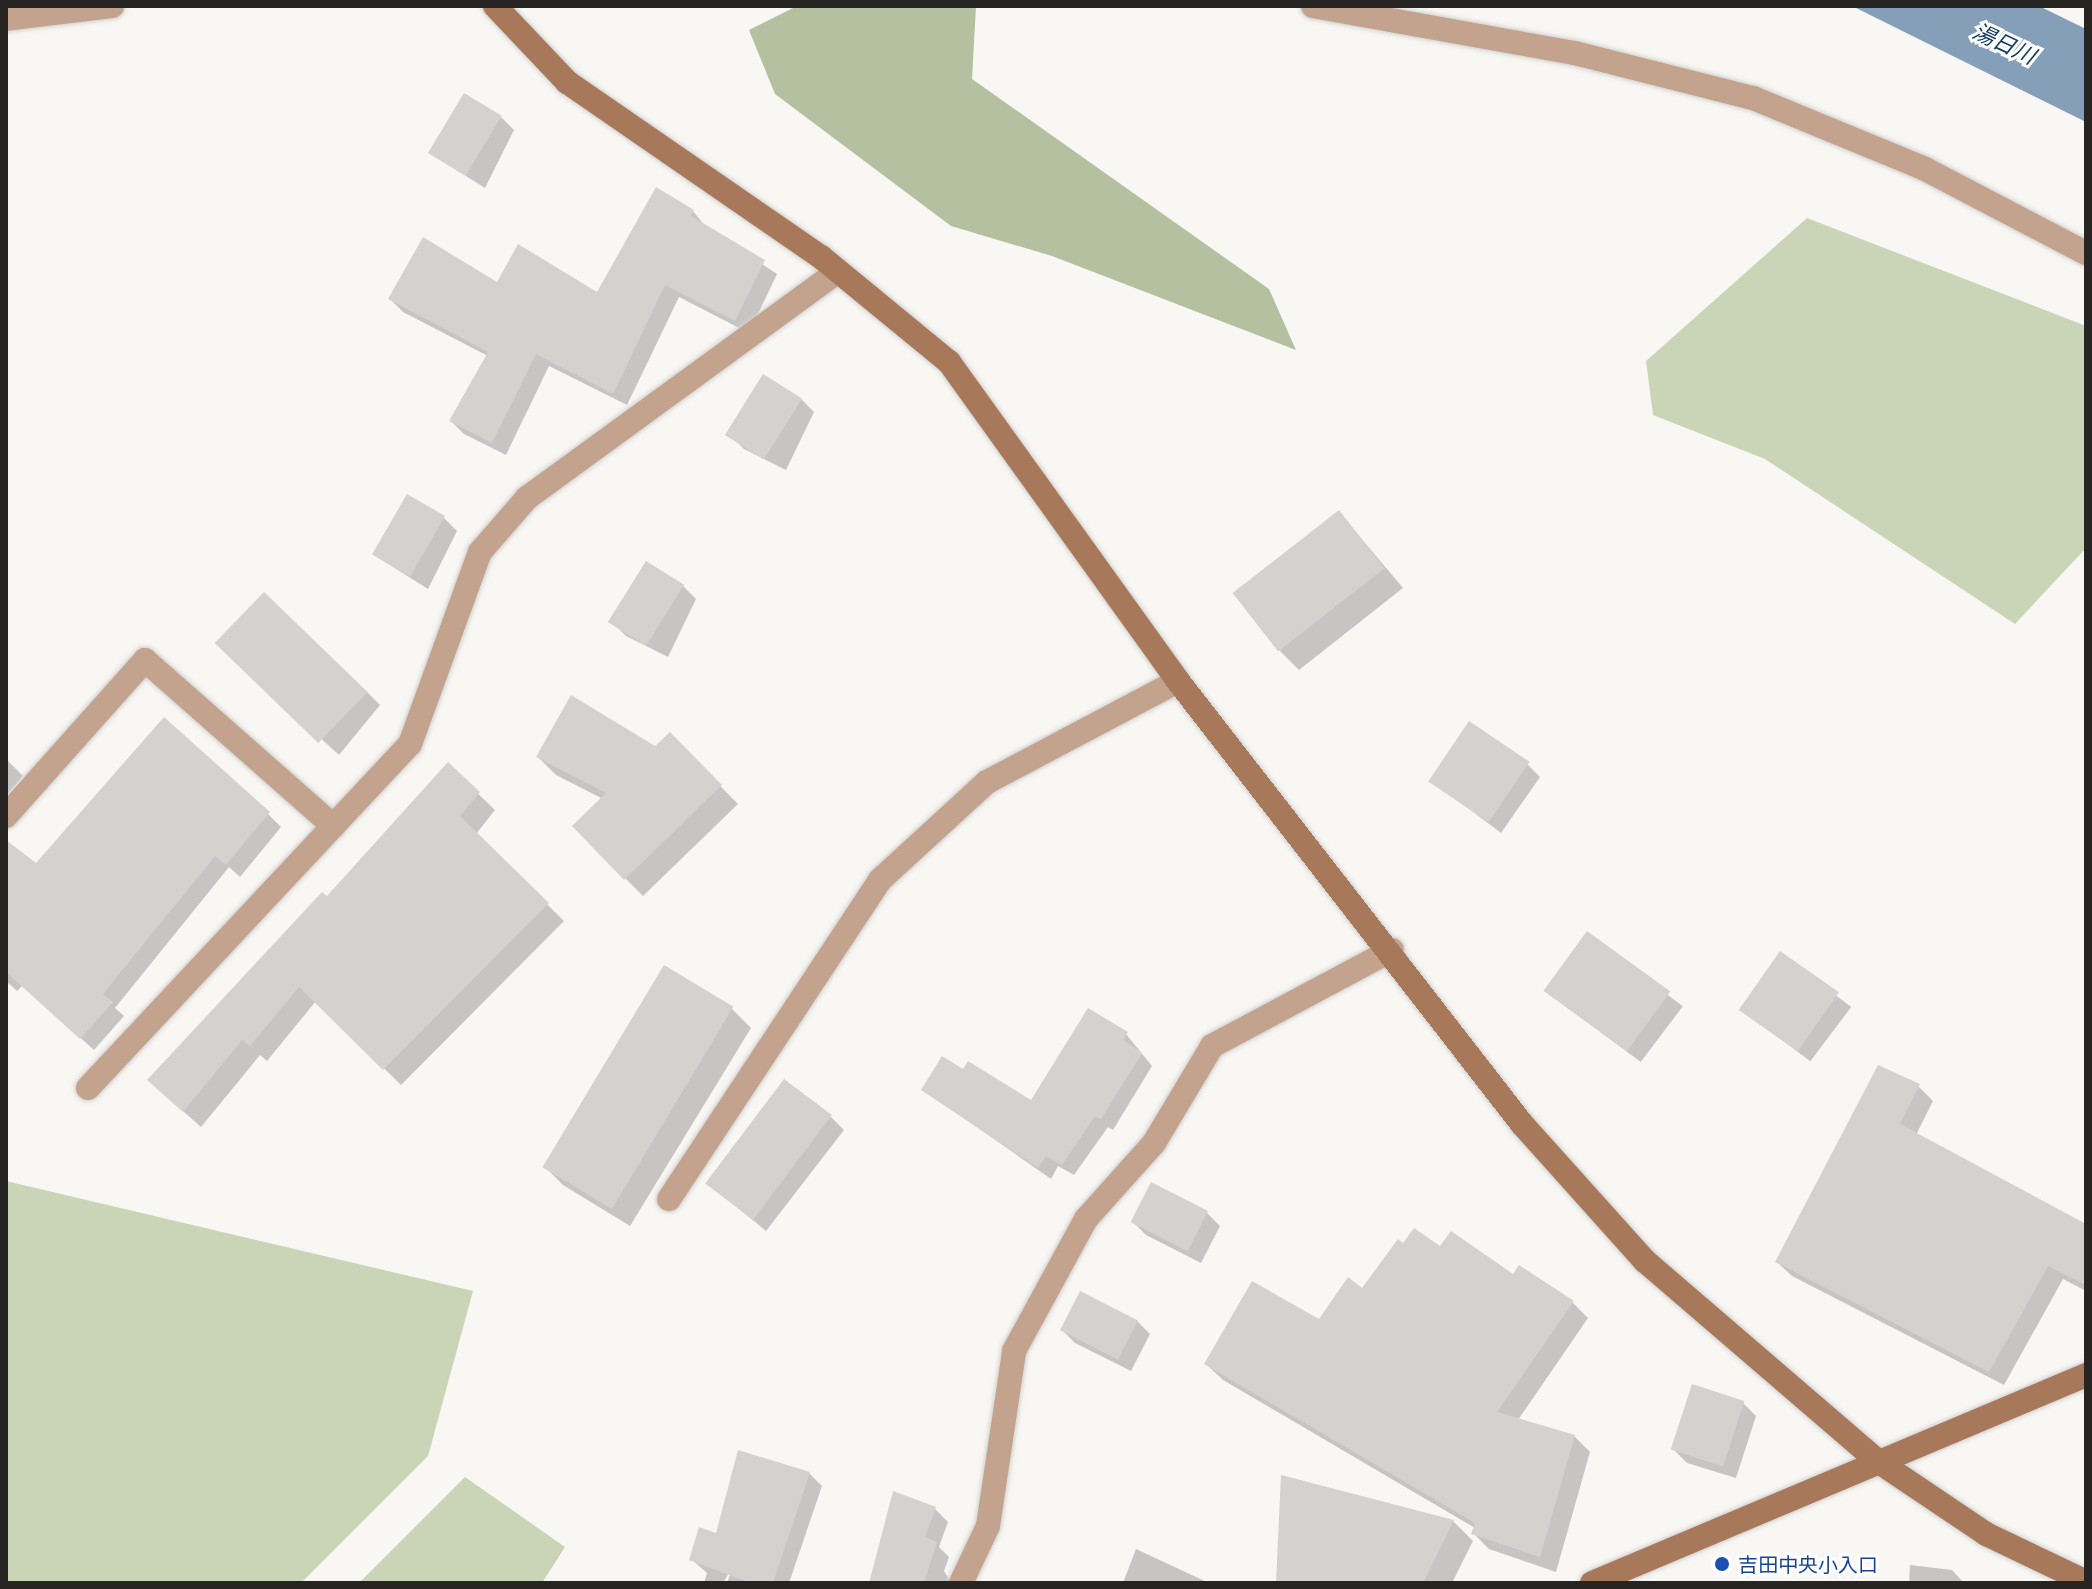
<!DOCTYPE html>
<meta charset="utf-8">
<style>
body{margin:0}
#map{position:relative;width:2092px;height:1589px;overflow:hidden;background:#f8f7f4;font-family:Mulish,"Noto Sans JP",sans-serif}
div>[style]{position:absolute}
.green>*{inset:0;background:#c9d5b6}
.forest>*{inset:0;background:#b4c09f}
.water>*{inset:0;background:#859fb8}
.shadow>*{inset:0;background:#0003;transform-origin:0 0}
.building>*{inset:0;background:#d3d2cf;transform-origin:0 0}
.roads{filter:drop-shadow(0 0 2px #d2d1cf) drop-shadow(0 0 2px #d2d1cf)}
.street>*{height:24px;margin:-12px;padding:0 12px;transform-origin:12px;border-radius:12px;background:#c3a28e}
.secondary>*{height:24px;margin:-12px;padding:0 12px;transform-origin:12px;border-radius:12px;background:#a7785a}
.dots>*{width:22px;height:22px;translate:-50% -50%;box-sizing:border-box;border:4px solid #fff;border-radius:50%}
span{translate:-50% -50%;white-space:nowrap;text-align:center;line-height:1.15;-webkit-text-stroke:6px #fff;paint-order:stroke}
.transit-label{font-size:20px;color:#164399}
.left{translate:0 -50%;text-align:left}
.water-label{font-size:22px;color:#123e61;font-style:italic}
.frame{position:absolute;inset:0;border:8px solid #262524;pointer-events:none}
</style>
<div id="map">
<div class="green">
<i style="clip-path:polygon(1807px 218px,2086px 326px,2086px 548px,2015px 624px,1765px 459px,1653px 415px,1646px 361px)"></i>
<i style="clip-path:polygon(6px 1181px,473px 1291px,428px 1456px,301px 1583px,6px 1583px)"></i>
<i style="clip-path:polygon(465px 1477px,565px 1547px,542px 1583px,359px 1583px)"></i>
</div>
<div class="forest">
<i style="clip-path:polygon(797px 6px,976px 6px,972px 79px,1269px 289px,1296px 350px,1052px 256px,951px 226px,775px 94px,749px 30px)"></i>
</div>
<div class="water">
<i style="clip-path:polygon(1852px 6px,2039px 6px,2086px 29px,2086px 122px)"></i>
</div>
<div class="shadow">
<i style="clip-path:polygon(501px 117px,514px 130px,485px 188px,431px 154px)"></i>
<i style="clip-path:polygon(693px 211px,705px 226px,777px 274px,749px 333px,679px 297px,627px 405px,549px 366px,506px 455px,464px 434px,451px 421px,488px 356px,403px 312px,390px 299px,498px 284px,598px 294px)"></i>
<i style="clip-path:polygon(801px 399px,814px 412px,786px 470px,744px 449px,731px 436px)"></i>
<i style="clip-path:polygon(1339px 512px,1403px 588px,1299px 670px,1280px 651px)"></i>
<i style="clip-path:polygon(444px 518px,457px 531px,428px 589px,374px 555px)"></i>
<i style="clip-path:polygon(683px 586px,696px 599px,668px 657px,626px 636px,613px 623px)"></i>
<i style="clip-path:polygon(231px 657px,367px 692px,380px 705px,339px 755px)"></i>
<i style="clip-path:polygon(670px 735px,738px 804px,643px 896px,574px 827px,603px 799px,556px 775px,538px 757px,656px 748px)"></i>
<i style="clip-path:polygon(6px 759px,23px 776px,6px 796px)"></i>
<i style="clip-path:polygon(1527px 764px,1540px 777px,1501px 833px,1431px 780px)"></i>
<i style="clip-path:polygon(448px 765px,495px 810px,476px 834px,564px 921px,401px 1085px,316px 1001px,267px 1061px,260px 1055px,201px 1127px,166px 1096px,327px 899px)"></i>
<i style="clip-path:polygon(268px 814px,281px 827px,240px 877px,229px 867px,115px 1008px,124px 1016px,94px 1050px,22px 986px,17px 991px,6px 981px,6px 842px,37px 866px)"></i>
<i style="left:1587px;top:934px;width:120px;height:70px;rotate:37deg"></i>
<i style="left:1781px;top:954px;width:88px;height:68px;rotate:37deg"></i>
<i style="clip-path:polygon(732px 1009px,751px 1028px,630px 1226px,563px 1185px,544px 1166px)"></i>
<i style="clip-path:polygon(1126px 1034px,1152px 1066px,1113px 1130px,1108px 1127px,1074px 1175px,1058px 1166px,1051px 1179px,924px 1090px,964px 1071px,1032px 1103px)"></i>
<i style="clip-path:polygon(1918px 1086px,1933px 1101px,1916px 1135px,2086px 1227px,2086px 1291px,2063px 1279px,2004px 1385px,1792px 1276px,1777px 1262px)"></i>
<i style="clip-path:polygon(831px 1117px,844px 1130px,766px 1231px,707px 1183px)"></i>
<i style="clip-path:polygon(1152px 1185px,1207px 1213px,1220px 1226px,1201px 1263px,1146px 1235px,1133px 1222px)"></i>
<i style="clip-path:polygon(1404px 1246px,1440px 1249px,1572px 1302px,1588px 1318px,1518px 1420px,1574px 1436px,1590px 1452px,1556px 1572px,1489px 1549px,1473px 1533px,1475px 1528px,1223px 1380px,1206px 1364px,1319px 1322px,1363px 1291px)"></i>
<i style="clip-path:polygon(1137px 1321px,1150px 1334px,1131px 1371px,1075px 1343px,1062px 1330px)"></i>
<i style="clip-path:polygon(1743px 1403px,1756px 1416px,1736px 1478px,1687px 1463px,1674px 1450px)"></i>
<i style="clip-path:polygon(809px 1473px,822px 1486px,789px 1583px,727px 1583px,733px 1566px,723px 1583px,704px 1583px,707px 1573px,691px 1559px,717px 1536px)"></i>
<i style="clip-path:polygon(1283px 1478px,1453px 1521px,1473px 1541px,1452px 1583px,1283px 1583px)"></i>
<i style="clip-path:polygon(935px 1509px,948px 1522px,939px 1547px,949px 1557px,944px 1571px,951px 1583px,871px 1583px)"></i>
<i style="clip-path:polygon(1136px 1549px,1209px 1583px,1123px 1583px)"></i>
<i style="clip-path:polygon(1910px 1565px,1952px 1570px,1964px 1583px,1909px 1583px)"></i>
</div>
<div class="building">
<i style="left:464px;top:93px;width:44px;height:70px;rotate:31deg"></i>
<i style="clip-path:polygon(656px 187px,694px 210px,691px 216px,765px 260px,735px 321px,665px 285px,613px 394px,536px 354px,492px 443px,449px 421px,488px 352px,388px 299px,423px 237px,497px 282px,518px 244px,597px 292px)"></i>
<i style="left:763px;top:374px;width:46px;height:72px;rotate:32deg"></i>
<i style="left:407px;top:494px;width:44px;height:70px;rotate:30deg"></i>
<i style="left:1339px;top:510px;width:74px;height:135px;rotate:52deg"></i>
<i style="left:646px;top:561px;width:45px;height:72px;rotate:32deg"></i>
<i style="left:264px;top:592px;width:144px;height:71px;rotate:44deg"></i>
<i style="clip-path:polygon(571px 695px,655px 746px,670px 732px,722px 785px,624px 880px,572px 826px,606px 793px,536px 757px)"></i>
<i style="clip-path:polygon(164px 717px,270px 812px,226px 865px,215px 856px,103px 994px,113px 1002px,80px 1039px,6px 972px,6px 840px,36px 863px)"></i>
<i style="left:1469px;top:721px;width:73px;height:73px;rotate:34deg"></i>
<i style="clip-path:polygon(448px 762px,480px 792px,460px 816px,549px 903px,383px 1070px,299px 987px,250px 1046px,242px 1040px,183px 1112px,147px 1080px,322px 892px,327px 896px)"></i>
<i style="left:1587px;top:931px;width:103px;height:74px;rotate:36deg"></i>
<i style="left:1780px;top:951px;width:72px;height:72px;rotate:35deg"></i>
<i style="left:664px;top:965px;width:81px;height:236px;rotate:31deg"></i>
<i style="clip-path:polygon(1088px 1008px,1128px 1032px,1123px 1040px,1142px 1053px,1101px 1119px,1095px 1116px,1062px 1165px,1046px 1156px,1038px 1168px,921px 1090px,942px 1056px,963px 1069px,968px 1061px,1031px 1100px)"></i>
<i style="clip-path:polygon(1878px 1065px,1920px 1084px,1900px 1124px,2086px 1224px,2086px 1285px,2048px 1266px,1989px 1372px,1775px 1262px)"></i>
<i style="left:784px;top:1079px;width:60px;height:131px;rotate:37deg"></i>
<i style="left:1151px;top:1182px;width:64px;height:45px;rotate:27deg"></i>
<i style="clip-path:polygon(1414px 1228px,1440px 1246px,1451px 1231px,1513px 1274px,1519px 1265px,1574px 1301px,1497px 1412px,1575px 1435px,1540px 1557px,1471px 1534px,1475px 1523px,1204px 1364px,1252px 1281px,1319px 1319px,1348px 1277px,1362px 1288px,1398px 1239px,1403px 1243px)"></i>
<i style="left:1080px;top:1291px;width:65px;height:44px;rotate:27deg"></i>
<i style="left:1692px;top:1384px;width:55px;height:69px;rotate:18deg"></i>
<i style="clip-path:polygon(738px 1450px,810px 1472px,773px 1583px,751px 1583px,689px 1560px,699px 1527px,716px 1533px)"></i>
<i style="clip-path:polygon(1281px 1475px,1454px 1520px,1423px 1583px,1276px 1583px)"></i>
<i style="clip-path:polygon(893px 1491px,936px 1507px,925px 1537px,937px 1542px,924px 1583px,869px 1583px)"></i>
</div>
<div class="roads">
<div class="street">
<i style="left:1313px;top:6px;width:266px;rotate:10.2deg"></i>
<i style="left:1575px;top:53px;width:184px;rotate:14.2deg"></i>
<i style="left:1753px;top:98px;width:186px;rotate:22.4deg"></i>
<i style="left:1925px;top:169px;width:182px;rotate:27.6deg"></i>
<i style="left:6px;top:19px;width:107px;rotate:-7deg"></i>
<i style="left:6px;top:816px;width:209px;rotate:-48.3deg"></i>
<i style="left:145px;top:660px;width:251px;rotate:41.4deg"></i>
<i style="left:88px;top:1088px;width:471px;rotate:-46.9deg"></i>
<i style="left:410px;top:744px;width:204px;rotate:-70deg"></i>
<i style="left:480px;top:552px;width:72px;rotate:-49deg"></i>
<i style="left:527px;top:498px;width:385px;rotate:-36.1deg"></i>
<i style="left:669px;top:1199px;width:382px;rotate:-56.5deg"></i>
<i style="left:880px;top:880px;width:145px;rotate:-42.5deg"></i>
<i style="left:987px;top:782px;width:216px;rotate:-27.9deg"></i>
<i style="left:961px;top:1583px;width:63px;rotate:-64.7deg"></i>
<i style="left:988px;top:1526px;width:177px;rotate:-81.5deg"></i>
<i style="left:1014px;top:1351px;width:150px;rotate:-61.4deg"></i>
<i style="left:1086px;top:1219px;width:102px;rotate:-48.2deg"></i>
<i style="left:1154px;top:1143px;width:113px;rotate:-59.1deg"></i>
<i style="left:1212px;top:1046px;width:204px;rotate:-28.1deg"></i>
</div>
<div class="secondary">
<i style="left:495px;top:6px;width:105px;rotate:46.5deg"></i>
<i style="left:567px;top:82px;width:308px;rotate:34.6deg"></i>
<i style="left:821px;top:257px;width:166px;rotate:39.4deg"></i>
<i style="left:949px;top:362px;width:393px;rotate:54.3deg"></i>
<i style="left:1178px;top:681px;width:561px;rotate:52.17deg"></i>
<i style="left:1522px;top:1124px;width:184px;rotate:48.1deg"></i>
<i style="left:1645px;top:1261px;width:308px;rotate:40.7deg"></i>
<i style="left:1879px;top:1462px;width:129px;rotate:33.9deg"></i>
<i style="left:1986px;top:1534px;width:111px;rotate:25.6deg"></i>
<i style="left:1592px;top:1583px;width:536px;rotate:-22.83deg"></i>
</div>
</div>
<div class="dots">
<i style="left:1722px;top:1564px;background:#1a4fb4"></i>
</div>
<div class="transit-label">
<span class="left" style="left:1738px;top:1564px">吉田中央小入口</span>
</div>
<div class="water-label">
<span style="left:2004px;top:44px;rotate:25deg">湯日川</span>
</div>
<div class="frame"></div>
</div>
